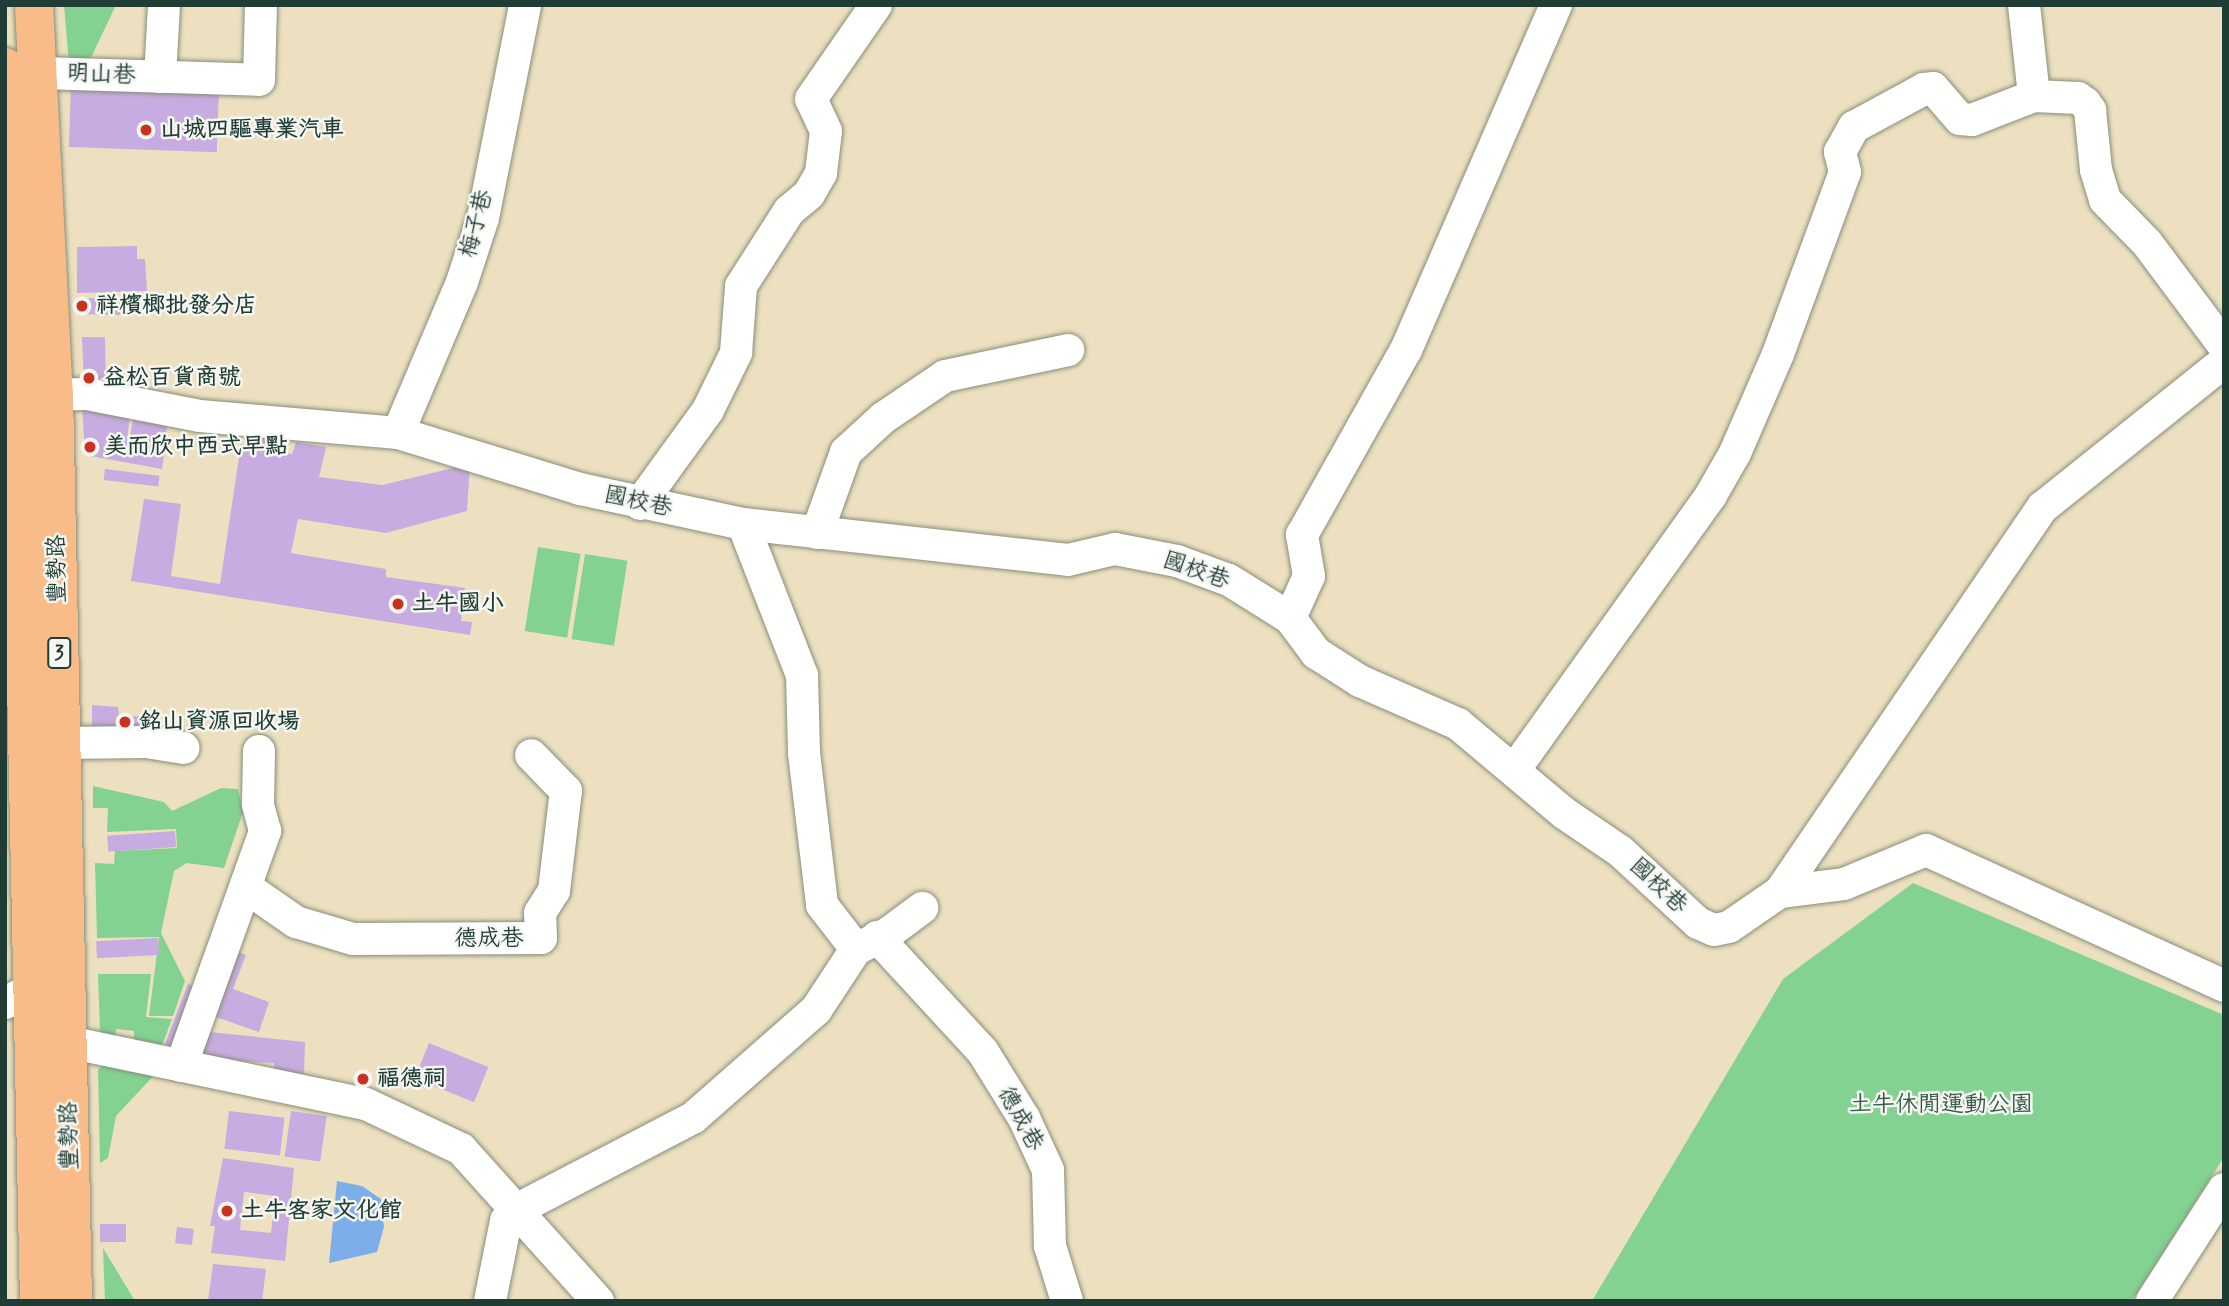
<!DOCTYPE html>
<meta charset="utf-8">
<style>
body{margin:0}
#map{position:relative;width:2229px;height:1306px;overflow:hidden;background:#ece0c0;font-family:Mynerve,"LXGW WenKai TC",sans-serif}
div>[style]{position:absolute}
.green>*{inset:0;background:#83d292;transform-origin:0 0}
.water>*{inset:0;background:#7daee9}
.building>*{inset:0;background:#c7ace1;transform-origin:0 0}
.roads{filter:drop-shadow(0 0 2px #868e7a) drop-shadow(0 0 2px #868e7a)}
.minor>*{height:32px;margin:-16px;padding:0 16px;transform-origin:16px;border-radius:16px;background:#fff}
.major>*{height:38px;margin:-19px;padding:0 19px;transform-origin:19px;border-radius:19px;background:#f9bc89}
.dots>*{width:19px;height:19px;translate:-50% -50%;box-sizing:border-box;border:4px solid #f6f6f2;border-radius:50%}
span{translate:-50% -50%;white-space:nowrap;text-align:center;line-height:1.15;-webkit-text-stroke:5px #f6f6f2;paint-order:stroke}
.shield-label span{padding:2px 5px;background:#f6f6f2;border:2px solid;border-radius:5px;-webkit-text-stroke-width:0}
.shield-label{font-size:21px;color:#1f3d34;font-weight:700}
.street-label{font-size:23px;color:#1f3d34}
.poi-label{font-size:23px;color:#1f3d34;font-weight:700}
.left{translate:0 -50%;text-align:left}
.park-label{font-size:23px;color:#335b47}
.frame{position:absolute;inset:0;border:7px solid #1f3d34;pointer-events:none}
</style>
<div id="map">
<div class="green">
<i style="clip-path:polygon(64px 5px,116px 5px,87px 66px,69px 64px)"></i>
<i style="left:538px;top:547px;width:43px;height:85px;rotate:9deg"></i>
<i style="left:585px;top:554px;width:43px;height:86px;rotate:9deg"></i>
<i style="clip-path:polygon(93px 786px,164px 802px,172px 811px,221px 788px,238px 789px,243px 812px,224px 868px,187px 863px,174px 871px,161px 933px,185px 981px,173px 1016px,149px 1016px,159px 937px,97px 938px,95px 863px,114px 864px,115px 851px,177px 848px,176px 829px,107px 832px,108px 808px,93px 808px)"></i>
<i style="clip-path:polygon(1913px 883px,2224px 1015px,2224px 1157px,2132px 1301px,1592px 1301px,1783px 979px)"></i>
<i style="clip-path:polygon(98px 974px,151px 974px,146px 1017px,172px 1019px,161px 1048px,134px 1044px,134px 1031px,116px 1029px,115px 1040px,100px 1032px)"></i>
<i style="clip-path:polygon(108px 1060px,158px 1071px,116px 1116px,108px 1158px,100px 1163px,98px 1070px)"></i>
<i style="clip-path:polygon(103px 1248px,135px 1301px,105px 1301px)"></i>
</div>
<div class="water">
<i style="clip-path:polygon(337px 1181px,362px 1186px,381px 1199px,384px 1227px,377px 1252px,329px 1263px)"></i>
</div>
<div class="building">
<i style="left:71px;top:85px;width:148px;height:62px;rotate:2deg"></i>
<i style="clip-path:polygon(137px 246px,137px 259px,145px 259px,147px 291px,77px 293px,77px 247px)"></i>
<i style="clip-path:polygon(78px 298px,121px 299px,120px 315px,83px 314px)"></i>
<i style="clip-path:polygon(82px 337px,105px 337px,106px 388px,84px 384px)"></i>
<i style="clip-path:polygon(82px 406px,130px 413px,127px 442px,165px 447px,162px 469px,85px 455px)"></i>
<i style="left:134px;top:411px;width:35px;height:30px;rotate:8deg"></i>
<i style="clip-path:polygon(256px 434px,277px 437px,274px 451px,292px 454px,296px 442px,326px 447px,319px 477px,382px 485px,470px 464px,467px 511px,386px 533px,298px 519px,291px 553px,386px 569px,386px 577px,465px 588px,461px 621px,472px 622px,470px 635px,131px 581px,144px 499px,181px 504px,171px 576px,220px 584px,241px 444px,255px 447px)"></i>
<i style="left:105px;top:469px;width:55px;height:11px;rotate:7deg"></i>
<i style="clip-path:polygon(92px 705px,118px 707px,119px 715px,159px 718px,159px 730px,92px 727px)"></i>
<i style="left:175px;top:831px;width:16px;height:68px;rotate:86deg"></i>
<i style="left:158px;top:938px;width:17px;height:62px;rotate:87deg"></i>
<i style="clip-path:polygon(229px 949px,246px 955px,233px 989px,269px 1002px,259px 1032px,210px 1015px)"></i>
<i style="left:188px;top:984px;width:17px;height:64px;rotate:21deg"></i>
<i style="clip-path:polygon(200px 1031px,305px 1042px,304px 1074px,274px 1070px,274px 1063px,190px 1059px)"></i>
<i style="left:429px;top:1043px;width:64px;height:38px;rotate:22deg"></i>
<i style="left:229px;top:1111px;width:56px;height:38px;rotate:7deg"></i>
<i style="left:291px;top:1111px;width:36px;height:46px;rotate:8deg"></i>
<i style="clip-path:polygon(evenodd,223px 1158px,294px 1168px,285px 1261px,211px 1253px,215px 1226px,210px 1226px,223px 1158px,244px 1192px,275px 1196px,271px 1233px,240px 1230px,244px 1192px)"></i>
<i style="left:100px;top:1224px;width:26px;height:18px"></i>
<i style="left:177px;top:1227px;width:17px;height:16px;rotate:7deg"></i>
<i style="clip-path:polygon(213px 1264px,266px 1269px,262px 1301px,208px 1301px)"></i>
</div>
<div class="roads">
<div class="minor">
<i style="left:2024px;top:5px;width:92px;rotate:83.7deg"></i>
<i style="left:2034px;top:96px;width:44px;rotate:2.6deg"></i>
<i style="left:2078px;top:98px;width:9px;rotate:36deg"></i>
<i style="left:2085px;top:103px;width:9px;rotate:54deg"></i>
<i style="left:2090px;top:110px;width:60px;rotate:84.3deg"></i>
<i style="left:2096px;top:170px;width:31px;rotate:73deg"></i>
<i style="left:2105px;top:200px;width:60px;rotate:45.7deg"></i>
<i style="left:2147px;top:243px;width:129px;rotate:53.2deg"></i>
<i style="left:41px;top:73px;width:218px;rotate:1.8deg"></i>
<i style="left:259px;top:80px;width:75px;rotate:-88.5deg"></i>
<i style="left:160px;top:77px;width:72px;rotate:-86.8deg"></i>
<i style="left:30px;top:395px;width:57px;rotate:-1deg"></i>
<i style="left:87px;top:394px;width:115px;rotate:11deg"></i>
<i style="left:200px;top:416px;width:199px;rotate:4.9deg"></i>
<i style="left:398px;top:433px;width:190px;rotate:17.1deg"></i>
<i style="left:580px;top:489px;width:167px;rotate:12.1deg"></i>
<i style="left:743px;top:524px;width:327px;rotate:6.3deg"></i>
<i style="left:1068px;top:560px;width:48px;rotate:-13.2deg"></i>
<i style="left:1115px;top:549px;width:63px;rotate:11deg"></i>
<i style="left:1177px;top:561px;width:55px;rotate:20.1deg"></i>
<i style="left:1229px;top:580px;width:72px;rotate:31.9deg"></i>
<i style="left:1290px;top:618px;width:44px;rotate:53.4deg"></i>
<i style="left:1316px;top:653px;width:52px;rotate:32.5deg"></i>
<i style="left:1360px;top:681px;width:107px;rotate:23.7deg"></i>
<i style="left:1458px;top:724px;width:138px;rotate:40deg"></i>
<i style="left:1564px;top:813px;width:68px;rotate:34.2deg"></i>
<i style="left:1620px;top:851px;width:106px;rotate:42.7deg"></i>
<i style="left:1698px;top:923px;width:17px;rotate:24deg"></i>
<i style="left:1714px;top:930px;width:15px;rotate:-11deg"></i>
<i style="left:1729px;top:927px;width:62px;rotate:-34.5deg"></i>
<i style="left:1780px;top:892px;width:64px;rotate:-7.1deg"></i>
<i style="left:1844px;top:884px;width:89px;rotate:-22.5deg"></i>
<i style="left:1926px;top:850px;width:328px;rotate:24.5deg"></i>
<i style="left:398px;top:433px;width:164px;rotate:-67deg"></i>
<i style="left:462px;top:282px;width:67px;rotate:-71.8deg"></i>
<i style="left:483px;top:218px;width:217px;rotate:-78.8deg"></i>
<i style="left:640px;top:504px;width:116px;rotate:-54.1deg"></i>
<i style="left:708px;top:410px;width:64px;rotate:-63.8deg"></i>
<i style="left:736px;top:353px;width:67px;rotate:-85.7deg"></i>
<i style="left:741px;top:286px;width:89px;rotate:-57.4deg"></i>
<i style="left:789px;top:211px;width:26px;rotate:-40deg"></i>
<i style="left:809px;top:194px;width:24px;rotate:-60deg"></i>
<i style="left:821px;top:173px;width:42px;rotate:-83.2deg"></i>
<i style="left:826px;top:131px;width:35px;rotate:-115deg"></i>
<i style="left:811px;top:99px;width:114px;rotate:-55.3deg"></i>
<i style="left:743px;top:524px;width:162px;rotate:68.7deg"></i>
<i style="left:802px;top:675px;width:78px;rotate:88.5deg"></i>
<i style="left:804px;top:753px;width:153px;rotate:83.2deg"></i>
<i style="left:822px;top:905px;width:56px;rotate:52.3deg"></i>
<i style="left:817px;top:533px;width:86px;rotate:-70.3deg"></i>
<i style="left:846px;top:452px;width:50px;rotate:-42.6deg"></i>
<i style="left:883px;top:418px;width:75px;rotate:-34.1deg"></i>
<i style="left:945px;top:376px;width:126px;rotate:-11.9deg"></i>
<i style="left:1290px;top:618px;width:46px;rotate:-65.7deg"></i>
<i style="left:1309px;top:576px;width:42px;rotate:-99.7deg"></i>
<i style="left:1302px;top:535px;width:212px;rotate:-60.7deg"></i>
<i style="left:1406px;top:350px;width:376px;rotate:-66.5deg"></i>
<i style="left:60px;top:743px;width:86px;rotate:-0.7deg"></i>
<i style="left:146px;top:742px;width:38px;rotate:9deg"></i>
<i style="left:1515px;top:769px;width:337px;rotate:-54.4deg"></i>
<i style="left:1711px;top:495px;width:48px;rotate:-60.3deg"></i>
<i style="left:1735px;top:453px;width:108px;rotate:-66.5deg"></i>
<i style="left:1778px;top:354px;width:194px;rotate:-69.8deg"></i>
<i style="left:1845px;top:172px;width:21px;rotate:-104deg"></i>
<i style="left:1840px;top:152px;width:29px;rotate:-61deg"></i>
<i style="left:1854px;top:127px;width:80px;rotate:-28.5deg"></i>
<i style="left:1924px;top:89px;width:9px;rotate:-6deg"></i>
<i style="left:1933px;top:88px;width:41px;rotate:48.9deg"></i>
<i style="left:1960px;top:119px;width:12px;rotate:5deg"></i>
<i style="left:1972px;top:120px;width:66px;rotate:-21.2deg"></i>
<i style="left:247px;top:888px;width:60px;rotate:34.8deg"></i>
<i style="left:296px;top:922px;width:59px;rotate:16.6deg"></i>
<i style="left:353px;top:939px;width:188px;rotate:-0.3deg"></i>
<i style="left:541px;top:938px;width:25px;rotate:-92deg"></i>
<i style="left:540px;top:913px;width:26px;rotate:-58deg"></i>
<i style="left:554px;top:891px;width:101px;rotate:-83.2deg"></i>
<i style="left:566px;top:791px;width:50px;rotate:-134.2deg"></i>
<i style="left:1780px;top:892px;width:466px;rotate:-55.7deg"></i>
<i style="left:2043px;top:507px;width:232px;rotate:-38.7deg"></i>
<i style="left:877px;top:937px;width:156px;rotate:47.3deg"></i>
<i style="left:983px;top:1052px;width:78px;rotate:58.2deg"></i>
<i style="left:1024px;top:1118px;width:57px;rotate:65.2deg"></i>
<i style="left:1048px;top:1170px;width:76px;rotate:88.5deg"></i>
<i style="left:1050px;top:1246px;width:58px;rotate:72.8deg"></i>
<i style="left:5px;top:1003px;width:32px;rotate:-28deg"></i>
<i style="left:46px;top:1043px;width:22px;rotate:-3deg"></i>
<i style="left:68px;top:1042px;width:304px;rotate:11.8deg"></i>
<i style="left:366px;top:1104px;width:105px;rotate:25.3deg"></i>
<i style="left:461px;top:1149px;width:205px;rotate:48deg"></i>
<i style="left:181px;top:1066px;width:250px;rotate:-70.3deg"></i>
<i style="left:265px;top:831px;width:28px;rotate:-105deg"></i>
<i style="left:258px;top:804px;width:53px;rotate:-88.9deg"></i>
<i style="left:490px;top:1301px;width:82px;rotate:-78.7deg"></i>
<i style="left:506px;top:1221px;width:15px;rotate:-48deg"></i>
<i style="left:516px;top:1210px;width:199px;rotate:-27.5deg"></i>
<i style="left:693px;top:1118px;width:164px;rotate:-41.3deg"></i>
<i style="left:816px;top:1010px;width:73px;rotate:-56.7deg"></i>
<i style="left:856px;top:949px;width:34px;rotate:-26deg"></i>
<i style="left:887px;top:934px;width:44px;rotate:-36.6deg"></i>
<i style="left:2152px;top:1301px;width:133px;rotate:-57.3deg"></i>
</div>
<div class="major">
<i style="left:34px;top:5px;width:390px;rotate:87.1deg"></i>
<i style="left:54px;top:394px;width:907px;rotate:88.8deg"></i>
<i style="left:5px;top:67px;width:329px;rotate:87.4deg"></i>
<i style="left:20px;top:396px;width:905px;rotate:88.8deg"></i>
</div>
</div>
<div class="dots">
<i style="left:146px;top:130px;background:#c8321e"></i>
<i style="left:82px;top:306px;background:#c8321e"></i>
<i style="left:89px;top:378px;background:#c8321e"></i>
<i style="left:90px;top:447px;background:#c8321e"></i>
<i style="left:398px;top:604px;background:#c8321e"></i>
<i style="left:125px;top:722px;background:#c8321e"></i>
<i style="left:363px;top:1079px;background:#c8321e"></i>
<i style="left:227px;top:1211px;background:#c8321e"></i>
</div>
<div class="shield-label">
<span style="left:59px;top:653px">3</span>
</div>
<div class="street-label">
<span style="left:101px;top:75px;rotate:2deg">明山巷</span>
<span style="left:477px;top:224px;rotate:-76deg">梅子巷</span>
<span style="left:638px;top:502px;rotate:12deg">國校巷</span>
<span style="left:58px;top:569px;rotate:-91deg">豐勢路</span>
<span style="left:1196px;top:571px;rotate:19deg">國校巷</span>
<span style="left:1658px;top:886px;rotate:43deg">國校巷</span>
<span style="left:489px;top:939px">德成巷</span>
<span style="left:1020px;top:1119px;rotate:61deg">德成巷</span>
<span style="left:70px;top:1136px;rotate:-91deg">豐勢路</span>
</div>
<div class="poi-label">
<span class="left" style="left:160px;top:130px">山城四驅專業汽車</span>
<span class="left" style="left:96px;top:306px">祥檳榔批發分店</span>
<span class="left" style="left:103px;top:378px">益松百貨商號</span>
<span class="left" style="left:104px;top:447px">美而欣中西式早點</span>
<span class="left" style="left:412px;top:604px">土牛國小</span>
<span class="left" style="left:139px;top:722px">銘山資源回收場</span>
<span class="left" style="left:377px;top:1079px">福德祠</span>
<span class="left" style="left:241px;top:1211px">土牛客家文化館</span>
</div>
<div class="park-label">
<span style="left:1941px;top:1105px">土牛休閒運動公園</span>
</div>
<div class="frame"></div>
</div>
